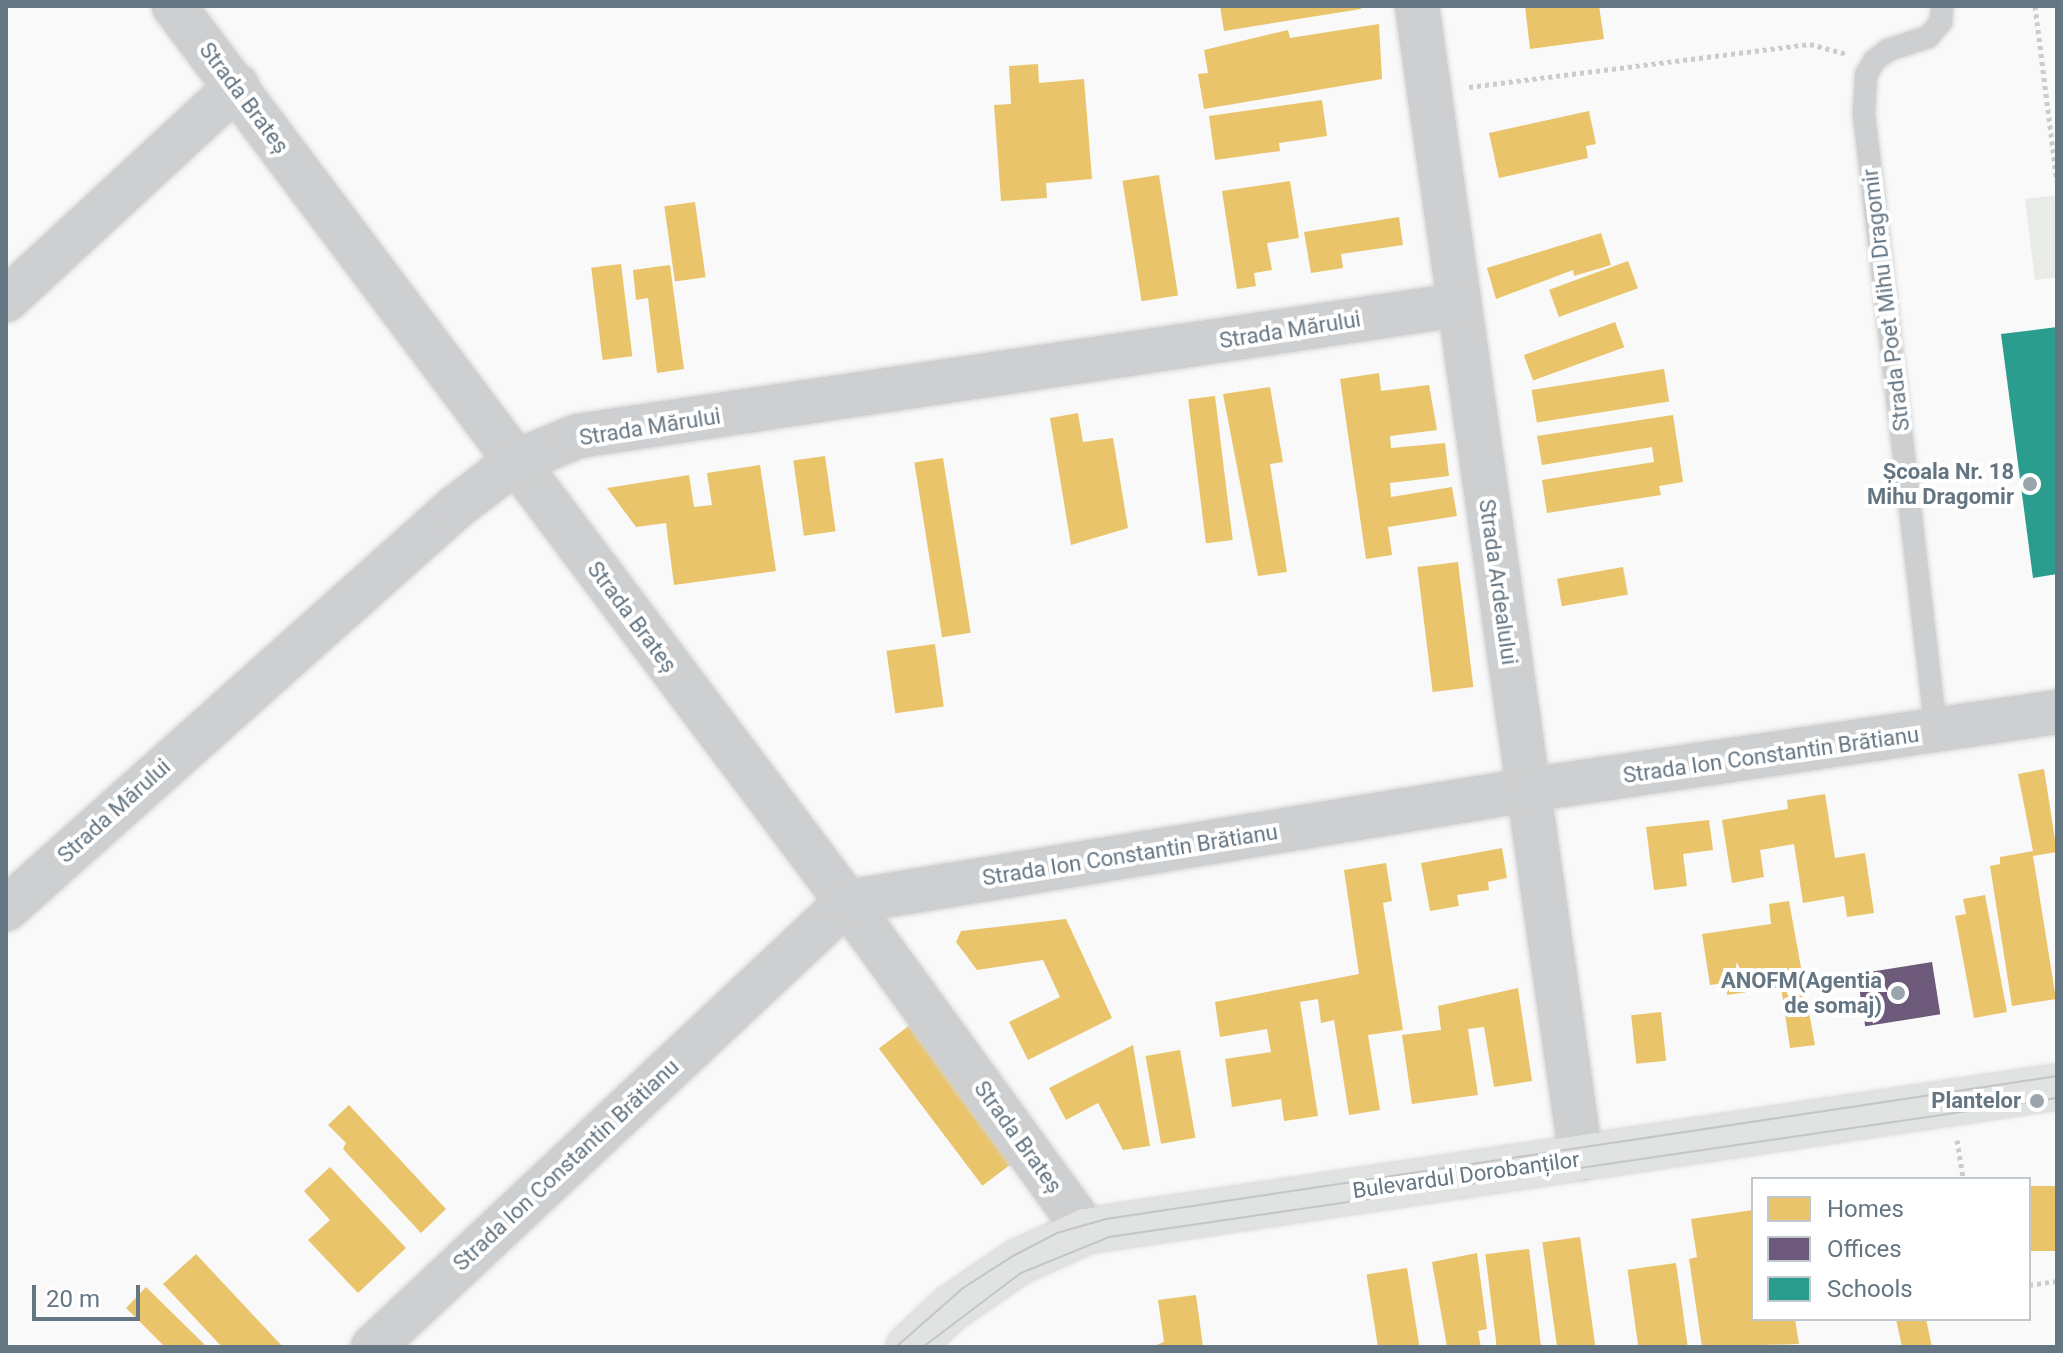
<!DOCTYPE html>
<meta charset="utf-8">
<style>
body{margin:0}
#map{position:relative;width:2063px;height:1353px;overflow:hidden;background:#f9f9f9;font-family:Roboto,sans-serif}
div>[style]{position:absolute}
.green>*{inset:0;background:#e8ebe6}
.homes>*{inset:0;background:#e9c46a;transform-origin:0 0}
.offices>*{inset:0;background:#6d597a;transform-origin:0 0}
.schools>*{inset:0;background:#2a9d8f}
.path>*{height:5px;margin-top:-2.5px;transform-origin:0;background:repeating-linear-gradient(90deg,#cbcccd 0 4px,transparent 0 8px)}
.roads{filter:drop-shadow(0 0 2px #d5d6d7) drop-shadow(0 0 2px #d5d6d7)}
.service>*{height:22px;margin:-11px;padding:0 11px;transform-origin:11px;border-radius:11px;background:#cecfd0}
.minor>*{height:44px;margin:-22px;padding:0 22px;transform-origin:22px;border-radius:22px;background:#cecfd0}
.primary>*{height:44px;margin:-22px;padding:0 22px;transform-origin:22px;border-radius:22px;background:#e1e2e2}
.tram>*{height:2px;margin:-1px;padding:0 1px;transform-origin:1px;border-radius:1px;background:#c3c5c6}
.dots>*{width:22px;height:22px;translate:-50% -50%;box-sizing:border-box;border:4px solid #fff;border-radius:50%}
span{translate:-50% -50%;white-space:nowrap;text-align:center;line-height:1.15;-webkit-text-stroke:8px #fff;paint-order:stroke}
.street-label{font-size:22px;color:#657683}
.poi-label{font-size:22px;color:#657683;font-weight:700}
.right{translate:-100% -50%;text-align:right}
.frame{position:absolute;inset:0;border:8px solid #657683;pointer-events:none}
.legend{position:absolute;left:1751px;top:1177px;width:280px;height:144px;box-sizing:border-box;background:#fff;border:2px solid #c1c8cd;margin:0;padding:10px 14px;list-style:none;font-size:24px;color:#657683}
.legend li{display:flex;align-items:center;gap:16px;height:40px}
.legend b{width:40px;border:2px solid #c1c8cd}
.scale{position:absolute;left:32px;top:1285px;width:108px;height:36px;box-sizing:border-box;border:4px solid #657683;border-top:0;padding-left:10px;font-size:24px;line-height:28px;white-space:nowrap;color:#657683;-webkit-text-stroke:6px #fff;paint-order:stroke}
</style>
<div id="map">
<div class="green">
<i style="clip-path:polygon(2057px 195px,2057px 277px,2035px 280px,2025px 199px)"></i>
</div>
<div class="homes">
<i style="clip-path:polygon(1220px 6px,1360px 6px,1361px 9px,1224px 31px)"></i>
<i style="clip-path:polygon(1525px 6px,1599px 6px,1604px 39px,1530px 49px)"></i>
<i style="clip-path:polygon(1379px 24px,1382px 79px,1204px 109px,1198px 74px,1208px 73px,1204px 50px,1288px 30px,1290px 38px)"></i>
<i style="clip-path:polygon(1038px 64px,1039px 83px,1084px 79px,1092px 179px,1046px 183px,1047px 198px,1001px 201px,994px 105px,1011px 104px,1009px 66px)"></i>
<i style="clip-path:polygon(1322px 100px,1327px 136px,1279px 143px,1280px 151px,1215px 160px,1209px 116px)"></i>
<i style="clip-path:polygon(1589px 111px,1596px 144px,1586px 146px,1588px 158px,1499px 178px,1489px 133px)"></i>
<i style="left:1159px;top:175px;width:122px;height:37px;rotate:81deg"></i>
<i style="clip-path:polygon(1290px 181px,1299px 238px,1267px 243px,1272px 270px,1254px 273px,1256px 286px,1237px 289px,1222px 191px)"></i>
<i style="left:695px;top:202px;width:76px;height:31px;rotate:82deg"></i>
<i style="clip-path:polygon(1399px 217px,1403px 245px,1341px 254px,1343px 268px,1311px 273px,1304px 232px)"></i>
<i style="clip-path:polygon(1601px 233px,1611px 265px,1574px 276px,1573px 270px,1496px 299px,1487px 268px)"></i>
<i style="left:1628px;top:261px;width:29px;height:84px;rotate:70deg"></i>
<i style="left:621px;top:264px;width:93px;height:30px;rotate:83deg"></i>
<i style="clip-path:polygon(670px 265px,684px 369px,657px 373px,648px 298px,636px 300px,633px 270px)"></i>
<i style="left:1615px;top:322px;width:27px;height:97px;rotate:70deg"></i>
<i style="left:1664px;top:369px;width:33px;height:134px;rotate:81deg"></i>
<i style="clip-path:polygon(1379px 373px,1381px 391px,1429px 385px,1437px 430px,1390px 436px,1391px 448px,1445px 443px,1449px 476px,1390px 483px,1391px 497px,1452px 487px,1457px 516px,1388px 527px,1392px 555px,1366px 559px,1340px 379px)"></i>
<i style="clip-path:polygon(1270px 387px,1283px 462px,1270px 464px,1287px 572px,1258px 576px,1223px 394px)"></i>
<i style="left:1215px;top:396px;width:145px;height:27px;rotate:83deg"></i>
<i style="clip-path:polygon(1078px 413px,1083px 442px,1113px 438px,1128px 528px,1071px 545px,1050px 418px)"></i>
<i style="clip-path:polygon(1673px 415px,1683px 482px,1659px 486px,1661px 495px,1547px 513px,1542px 480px,1654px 462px,1652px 447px,1542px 465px,1537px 436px)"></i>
<i style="left:825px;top:456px;width:76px;height:32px;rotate:82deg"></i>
<i style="left:943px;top:458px;width:177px;height:29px;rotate:81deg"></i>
<i style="clip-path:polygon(760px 465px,776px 571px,674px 585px,666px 523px,636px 527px,607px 488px,689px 475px,694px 507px,712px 505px,707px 473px)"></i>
<i style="left:1458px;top:562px;width:126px;height:41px;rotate:83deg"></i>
<i style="left:1623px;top:567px;width:28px;height:67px;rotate:80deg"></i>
<i style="left:935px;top:644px;width:63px;height:49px;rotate:82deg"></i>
<i style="clip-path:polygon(2044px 769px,2057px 852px,2033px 856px,2056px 999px,2012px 1006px,1990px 866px,2000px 864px,2000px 857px,2033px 851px,2018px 774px)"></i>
<i style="clip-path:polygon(1825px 794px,1835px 858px,1865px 853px,1874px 913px,1847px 917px,1844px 896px,1803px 903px,1794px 844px,1760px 850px,1764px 877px,1732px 883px,1722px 820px,1788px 809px,1787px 800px)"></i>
<i style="clip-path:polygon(1709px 820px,1713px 850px,1683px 854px,1687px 886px,1654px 890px,1646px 827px)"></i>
<i style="clip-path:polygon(1502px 848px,1507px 878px,1488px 882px,1489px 890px,1457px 895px,1459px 906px,1430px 911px,1421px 863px)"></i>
<i style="clip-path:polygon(1386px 863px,1392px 901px,1383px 903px,1403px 1030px,1368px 1035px,1380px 1110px,1349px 1115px,1334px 1020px,1321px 1023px,1318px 999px,1300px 1002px,1318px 1116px,1284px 1121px,1281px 1099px,1232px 1107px,1225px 1059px,1271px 1052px,1267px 1029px,1220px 1037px,1215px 1002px,1359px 974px,1344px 870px)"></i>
<i style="clip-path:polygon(1985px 895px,2007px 1012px,1974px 1018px,1955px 916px,1966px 914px,1963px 899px)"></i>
<i style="clip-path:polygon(1789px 901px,1815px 1045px,1790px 1048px,1781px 987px,1727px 995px,1726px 983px,1710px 985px,1702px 934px,1771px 924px,1769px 904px)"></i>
<i style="clip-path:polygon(1066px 919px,1112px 1018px,1028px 1060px,1009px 1022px,1060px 997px,1043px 960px,977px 970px,956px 942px,961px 931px)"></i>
<i style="clip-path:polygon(1518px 988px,1532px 1081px,1494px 1087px,1484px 1027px,1468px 1029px,1478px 1095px,1412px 1104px,1402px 1035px,1441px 1030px,1438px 1006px)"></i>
<i style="left:1661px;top:1012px;width:49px;height:30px;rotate:84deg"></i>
<i style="left:910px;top:1025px;width:172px;height:39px;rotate:53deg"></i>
<i style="clip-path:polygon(1133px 1045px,1150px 1146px,1123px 1150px,1098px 1103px,1066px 1120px,1049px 1088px)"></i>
<i style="left:1180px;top:1050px;width:89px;height:35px;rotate:80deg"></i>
<i style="clip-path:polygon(349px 1105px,446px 1209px,421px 1233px,343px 1149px,346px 1143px,328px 1125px)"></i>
<i style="clip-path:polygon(330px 1167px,406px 1248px,358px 1293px,308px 1240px,330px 1220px,304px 1191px)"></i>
<i style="left:2057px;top:1186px;width:65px;height:28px;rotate:90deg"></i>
<i style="clip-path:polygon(1753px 1210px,1753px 1319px,1795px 1319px,1799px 1344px,1702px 1347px,1689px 1259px,1697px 1257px,1691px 1219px)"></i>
<i style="left:1580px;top:1237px;width:111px;height:38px;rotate:82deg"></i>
<i style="left:1529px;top:1249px;width:99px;height:44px;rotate:83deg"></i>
<i style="clip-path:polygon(1477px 1253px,1487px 1329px,1478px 1331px,1481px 1347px,1447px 1347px,1432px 1262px)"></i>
<i style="clip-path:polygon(196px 1254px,283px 1347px,222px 1347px,163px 1284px)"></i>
<i style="left:1676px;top:1263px;width:85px;height:49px;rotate:82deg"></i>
<i style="left:1407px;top:1268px;width:80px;height:41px;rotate:81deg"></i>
<i style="clip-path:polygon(146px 1287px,207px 1347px,165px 1347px,126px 1308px)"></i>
<i style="clip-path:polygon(1196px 1295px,1203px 1347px,1151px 1347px,1164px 1342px,1158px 1300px)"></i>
<i style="clip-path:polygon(1896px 1319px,1926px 1319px,1932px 1347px,1902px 1347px)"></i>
</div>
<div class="offices">
<i style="left:1932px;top:962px;width:53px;height:76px;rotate:81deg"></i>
</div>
<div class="schools">
<i style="clip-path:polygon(2057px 327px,2057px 574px,2033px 578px,2001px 334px)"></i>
</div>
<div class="path">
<i style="left:2035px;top:6px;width:177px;rotate:82.9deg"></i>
<i style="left:1469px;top:87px;width:344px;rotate:-7.2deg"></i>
<i style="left:1810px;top:44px;width:38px;rotate:15deg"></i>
<i style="left:1957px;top:1140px;width:39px;rotate:81deg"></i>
<i style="left:2029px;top:1285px;width:28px;rotate:-8deg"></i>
</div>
<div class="roads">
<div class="service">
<i style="left:1936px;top:731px;width:621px;rotate:-96.66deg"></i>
<i style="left:1864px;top:114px;width:39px;rotate:-87deg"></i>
<i style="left:1866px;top:75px;width:16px;rotate:-60deg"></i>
<i style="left:1874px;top:61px;width:18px;rotate:-38deg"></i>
<i style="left:1888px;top:50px;width:42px;rotate:-18deg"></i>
<i style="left:1928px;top:37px;width:20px;rotate:-49deg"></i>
<i style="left:1941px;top:22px;width:16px;rotate:-86deg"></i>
</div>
<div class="minor">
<i style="left:174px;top:6px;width:1121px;rotate:53.09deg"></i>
<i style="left:847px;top:902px;width:407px;rotate:54deg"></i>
<i style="left:1417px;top:6px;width:1164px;rotate:81.9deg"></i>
<i style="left:6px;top:300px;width:315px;rotate:-42.8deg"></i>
<i style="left:6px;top:909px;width:602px;rotate:-41.77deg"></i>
<i style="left:455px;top:508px;width:76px;rotate:-37.5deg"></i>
<i style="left:515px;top:462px;width:68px;rotate:-22.4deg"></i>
<i style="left:578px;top:436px;width:890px;rotate:-8.47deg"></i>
<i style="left:373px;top:1347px;width:650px;rotate:-43.19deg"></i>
<i style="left:847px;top:902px;width:690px;rotate:-9.34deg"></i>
<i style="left:1528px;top:790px;width:535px;rotate:-8.39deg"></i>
</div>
<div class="primary">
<i style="left:909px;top:1347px;width:57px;rotate:-42.9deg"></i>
<i style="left:951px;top:1308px;width:81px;rotate:-34.5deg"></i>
<i style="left:1018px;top:1262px;width:75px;rotate:-24.5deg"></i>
<i style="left:1086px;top:1231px;width:982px;rotate:-8.44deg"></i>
</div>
</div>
<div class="tram">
<i style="left:896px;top:1347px;width:89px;rotate:-41.4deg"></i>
<i style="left:963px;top:1288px;width:59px;rotate:-32.6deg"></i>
<i style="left:1013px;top:1256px;width:50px;rotate:-27.6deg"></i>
<i style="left:1057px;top:1233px;width:51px;rotate:-15.9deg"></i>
<i style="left:1106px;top:1219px;width:962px;rotate:-8.55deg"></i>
<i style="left:923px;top:1347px;width:123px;rotate:-37.1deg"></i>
<i style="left:1021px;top:1273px;width:95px;rotate:-22.2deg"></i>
<i style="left:1109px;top:1237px;width:958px;rotate:-8.34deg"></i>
</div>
<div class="dots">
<i style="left:2030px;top:484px;background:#99a4ac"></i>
<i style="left:1898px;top:993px;background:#99a4ac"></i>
<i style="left:2037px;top:1101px;background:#99a4ac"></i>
</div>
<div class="street-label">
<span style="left:244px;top:98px;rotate:53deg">Strada Brateș</span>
<span style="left:1886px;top:300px;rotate:-97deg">Strada Poet Mihu Dragomir</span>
<span style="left:1290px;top:330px;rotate:-9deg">Strada Mărului</span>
<span style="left:650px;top:427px;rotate:-9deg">Strada Mărului</span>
<span style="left:1498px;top:582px;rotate:82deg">Strada Ardealului</span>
<span style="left:632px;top:617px;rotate:53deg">Strada Brateș</span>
<span style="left:1771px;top:755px;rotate:-8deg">Strada Ion Constantin Brătianu</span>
<span style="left:114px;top:811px;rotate:-42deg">Strada Mărului</span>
<span style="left:1130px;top:855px;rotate:-9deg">Strada Ion Constantin Brătianu</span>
<span style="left:1018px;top:1137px;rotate:54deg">Strada Brateș</span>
<span style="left:566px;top:1165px;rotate:-43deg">Strada Ion Constantin Brătianu</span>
<span style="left:1466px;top:1175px;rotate:-8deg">Bulevardul Dorobanților</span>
</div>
<div class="poi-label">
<span class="right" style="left:2014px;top:484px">Școala Nr. 18<br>Mihu Dragomir</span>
<span class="right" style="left:1882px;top:993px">ANOFM(Agentia<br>de somaj)</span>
<span class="right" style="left:2021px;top:1101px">Plantelor</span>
</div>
<div class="frame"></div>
<ul class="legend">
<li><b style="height:22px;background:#e9c46a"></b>Homes</li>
<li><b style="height:22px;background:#6d597a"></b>Offices</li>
<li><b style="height:22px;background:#2a9d8f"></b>Schools</li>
</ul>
<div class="scale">20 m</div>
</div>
